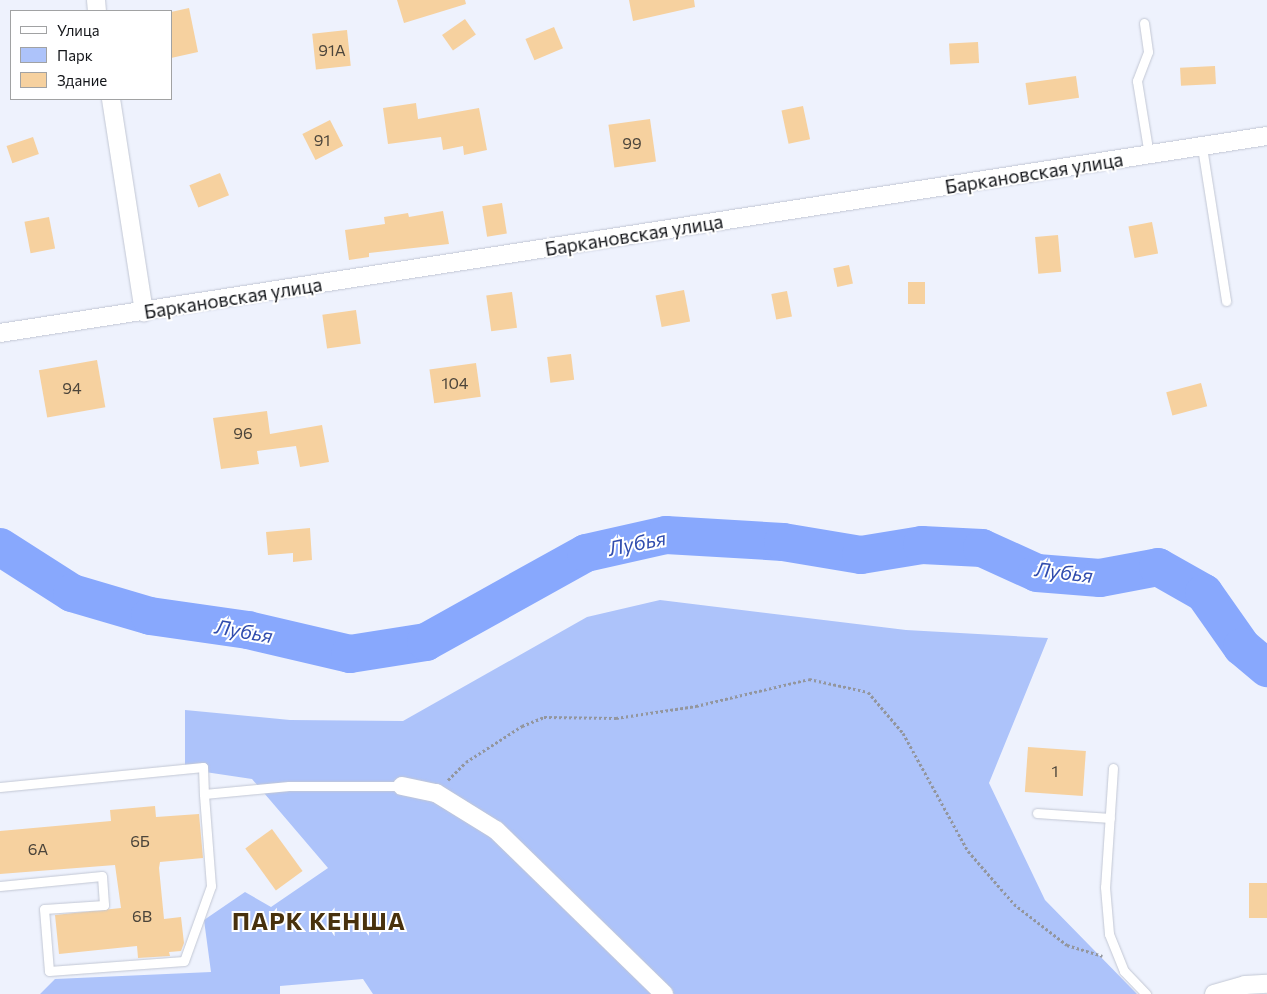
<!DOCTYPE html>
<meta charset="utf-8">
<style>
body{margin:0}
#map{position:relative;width:1267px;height:994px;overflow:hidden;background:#eef2fd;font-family:Commissioner,sans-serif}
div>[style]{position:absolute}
.green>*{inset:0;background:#adc3fa}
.river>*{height:38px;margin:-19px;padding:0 19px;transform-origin:19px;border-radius:19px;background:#88a8fd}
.building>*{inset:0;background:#f6d19f;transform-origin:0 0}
.path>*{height:3px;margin-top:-1.5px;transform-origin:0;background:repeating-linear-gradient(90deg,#93969e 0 2.5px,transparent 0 5px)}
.roads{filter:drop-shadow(0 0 1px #c2c7d4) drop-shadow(0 0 1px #c2c7d4)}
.service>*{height:9px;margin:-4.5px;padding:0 4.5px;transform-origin:4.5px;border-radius:4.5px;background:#fff}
.minor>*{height:18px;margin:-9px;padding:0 9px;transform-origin:9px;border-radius:9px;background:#fff}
span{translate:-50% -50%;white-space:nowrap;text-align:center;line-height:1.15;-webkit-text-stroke:4px #fff;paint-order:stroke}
.number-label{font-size:16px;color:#4c453b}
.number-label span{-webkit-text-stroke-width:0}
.street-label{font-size:19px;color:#14161a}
.water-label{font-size:20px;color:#314dae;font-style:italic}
.district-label{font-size:24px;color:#48310d;font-weight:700;letter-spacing:1px}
.legend{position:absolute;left:10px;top:10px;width:162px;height:90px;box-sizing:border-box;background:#fff;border:1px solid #a1a2a3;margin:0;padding:6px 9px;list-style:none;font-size:15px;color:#14161a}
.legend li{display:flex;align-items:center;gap:10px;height:25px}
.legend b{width:25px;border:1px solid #a1a2a3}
</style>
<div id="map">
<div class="green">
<i style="clip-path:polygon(660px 600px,906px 630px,1048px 638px,989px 783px,1045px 900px,1137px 994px,373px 994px,363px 979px,280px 986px,280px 994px,40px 994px,55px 979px,211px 972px,204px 920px,245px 892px,271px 907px,328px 868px,252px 779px,185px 769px,185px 710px,290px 720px,403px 721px,587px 617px)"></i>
</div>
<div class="river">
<i style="left:0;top:547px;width:85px;rotate:32.6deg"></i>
<i style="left:72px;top:593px;width:81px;rotate:16.4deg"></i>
<i style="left:150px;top:616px;width:99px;rotate:8.1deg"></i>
<i style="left:248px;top:630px;width:105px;rotate:13.2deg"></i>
<i style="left:350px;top:654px;width:77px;rotate:-9deg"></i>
<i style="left:426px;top:642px;width:183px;rotate:-29.1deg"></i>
<i style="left:586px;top:553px;width:82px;rotate:-12.7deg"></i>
<i style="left:666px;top:535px;width:117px;rotate:3.4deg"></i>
<i style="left:783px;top:542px;width:79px;rotate:9.5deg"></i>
<i style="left:861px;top:555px;width:62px;rotate:-9.3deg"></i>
<i style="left:922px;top:545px;width:60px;rotate:2.9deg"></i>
<i style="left:982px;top:548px;width:60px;rotate:24.4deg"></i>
<i style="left:1037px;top:573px;width:63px;rotate:4.5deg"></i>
<i style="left:1100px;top:578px;width:59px;rotate:-10.7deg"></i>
<i style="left:1158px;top:567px;width:53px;rotate:29.5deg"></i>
<i style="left:1204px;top:593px;width:66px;rotate:54.9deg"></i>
<i style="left:1242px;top:647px;width:33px;rotate:40deg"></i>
</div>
<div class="building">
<i style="clip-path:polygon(397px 0,465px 0,466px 4px,404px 23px)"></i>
<i style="clip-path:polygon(629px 0,694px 0,695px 7px,633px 21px)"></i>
<i style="clip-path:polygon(189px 8px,198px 52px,171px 58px,171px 12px)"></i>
<i style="left:465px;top:19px;width:19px;height:28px;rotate:55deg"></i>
<i style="left:554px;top:27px;width:23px;height:31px;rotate:67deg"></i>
<i style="left:347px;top:30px;width:36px;height:35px;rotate:84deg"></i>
<i style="left:978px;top:42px;width:21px;height:29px;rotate:87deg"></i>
<i style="left:1215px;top:66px;width:18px;height:35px;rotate:87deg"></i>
<i style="left:1076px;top:76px;width:22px;height:51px;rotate:82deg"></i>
<i style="clip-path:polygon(416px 103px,418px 119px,479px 108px,487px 150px,464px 155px,463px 146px,443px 150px,441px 137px,388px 144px,383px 108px)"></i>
<i style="left:803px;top:106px;width:34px;height:22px;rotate:78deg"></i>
<i style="left:650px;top:119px;width:43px;height:42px;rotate:82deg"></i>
<i style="left:330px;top:120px;width:29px;height:31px;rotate:63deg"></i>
<i style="left:33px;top:137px;width:18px;height:28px;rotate:71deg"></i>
<i style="left:220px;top:173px;width:24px;height:33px;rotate:68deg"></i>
<i style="left:502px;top:203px;width:31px;height:20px;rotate:81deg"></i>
<i style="clip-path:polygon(443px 211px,449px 244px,369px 253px,369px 257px,349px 260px,345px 230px,385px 224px,384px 217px,408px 213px,409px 217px)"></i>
<i style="left:49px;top:217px;width:32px;height:25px;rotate:79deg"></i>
<i style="left:1152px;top:222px;width:32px;height:24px;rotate:79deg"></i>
<i style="left:1058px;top:235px;width:37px;height:23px;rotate:85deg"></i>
<i style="left:849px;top:265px;width:19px;height:16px;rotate:78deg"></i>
<i style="left:908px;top:282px;width:17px;height:22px"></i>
<i style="left:684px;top:290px;width:32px;height:29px;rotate:79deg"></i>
<i style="left:787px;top:291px;width:26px;height:16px;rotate:79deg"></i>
<i style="left:512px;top:292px;width:36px;height:26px;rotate:82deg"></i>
<i style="left:356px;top:310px;width:34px;height:34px;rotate:82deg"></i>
<i style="left:571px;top:354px;width:26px;height:24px;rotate:83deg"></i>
<i style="left:97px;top:360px;width:48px;height:59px;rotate:80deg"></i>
<i style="left:476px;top:363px;width:34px;height:47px;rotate:82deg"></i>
<i style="left:1201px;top:383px;width:24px;height:36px;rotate:75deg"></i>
<i style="clip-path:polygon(267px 411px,270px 434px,322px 425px,329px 462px,300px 467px,296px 446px,257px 451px,259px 464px,221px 469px,213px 418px)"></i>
<i style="clip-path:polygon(310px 528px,312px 560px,293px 562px,293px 553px,268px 555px,266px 532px)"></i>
<i style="left:1028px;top:747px;width:58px;height:45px;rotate:4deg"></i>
<i style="clip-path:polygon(155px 806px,156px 817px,199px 814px,203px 858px,160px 862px,159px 868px,164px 919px,181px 917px,184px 943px,181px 951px,169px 952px,170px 956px,138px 958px,137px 946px,59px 954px,55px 915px,121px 908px,115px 865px,0 874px,0 831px,111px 821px,110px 810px)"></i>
<i style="left:272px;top:829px;width:52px;height:33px;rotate:54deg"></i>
<i style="left:1249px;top:883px;width:18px;height:35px"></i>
</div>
<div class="path">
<i style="left:448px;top:780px;width:25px;rotate:-45deg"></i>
<i style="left:466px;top:762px;width:67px;rotate:-32.7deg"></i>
<i style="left:522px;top:726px;width:24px;rotate:-22deg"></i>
<i style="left:544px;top:717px;width:72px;rotate:0.8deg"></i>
<i style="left:616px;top:718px;width:81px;rotate:-8.5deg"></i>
<i style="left:696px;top:706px;width:116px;rotate:-13.4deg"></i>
<i style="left:809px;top:679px;width:60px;rotate:12.4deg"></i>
<i style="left:868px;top:692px;width:54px;rotate:49.5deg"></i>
<i style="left:903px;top:733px;width:135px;rotate:61.2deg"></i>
<i style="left:968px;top:851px;width:70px;rotate:49deg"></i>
<i style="left:1014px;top:904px;width:67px;rotate:37.7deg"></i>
<i style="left:1067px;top:945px;width:37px;rotate:17deg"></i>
</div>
<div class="roads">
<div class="service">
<i style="left:1144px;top:23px;width:29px;rotate:82deg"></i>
<i style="left:1148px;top:52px;width:31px;rotate:111deg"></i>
<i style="left:1137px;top:81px;width:75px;rotate:80.8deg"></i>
<i style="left:1202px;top:147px;width:156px;rotate:81.1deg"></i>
<i style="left:1113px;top:768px;width:119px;rotate:93.8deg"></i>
<i style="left:1105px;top:887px;width:47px;rotate:85.1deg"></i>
<i style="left:1109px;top:934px;width:40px;rotate:68deg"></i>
<i style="left:1124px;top:971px;width:32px;rotate:46deg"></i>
<i style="left:0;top:787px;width:204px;rotate:-5.6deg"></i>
<i style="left:203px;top:767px;width:27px;rotate:88deg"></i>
<i style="left:1037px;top:813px;width:73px;rotate:3.9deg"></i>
<i style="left:0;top:886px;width:102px;rotate:-5.6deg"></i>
<i style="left:102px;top:876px;width:29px;rotate:86deg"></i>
<i style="left:104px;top:905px;width:60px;rotate:176.2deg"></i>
<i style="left:44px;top:909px;width:62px;rotate:85.4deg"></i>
<i style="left:49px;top:971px;width:135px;rotate:-4.2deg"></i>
<i style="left:184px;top:961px;width:80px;rotate:-70.2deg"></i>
<i style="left:211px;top:886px;width:92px;rotate:-94.4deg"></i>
<i style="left:204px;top:794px;width:85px;rotate:-5.4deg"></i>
<i style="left:289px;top:786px;width:113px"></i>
</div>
<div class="minor">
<i style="left:96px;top:0;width:11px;rotate:85deg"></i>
<i style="left:111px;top:99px;width:216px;rotate:81.2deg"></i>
<i style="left:0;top:333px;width:1282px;rotate:-8.84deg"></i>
<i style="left:402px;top:786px;width:35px;rotate:12deg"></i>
<i style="left:436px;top:793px;width:70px;rotate:31.7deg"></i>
<i style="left:496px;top:830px;width:235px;rotate:44.3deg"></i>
<i style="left:1214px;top:994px;width:32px;rotate:-16deg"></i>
<i style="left:1245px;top:985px;width:22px;rotate:-3deg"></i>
</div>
</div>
<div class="number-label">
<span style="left:332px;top:50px">91А</span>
<span style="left:322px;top:140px">91</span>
<span style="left:632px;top:143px">99</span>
<span style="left:455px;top:383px">104</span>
<span style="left:72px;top:388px">94</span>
<span style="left:243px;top:433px">96</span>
<span style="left:1055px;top:771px">1</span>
<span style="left:140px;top:841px">6Б</span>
<span style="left:38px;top:849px">6А</span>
<span style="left:142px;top:916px">6В</span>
</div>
<div class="street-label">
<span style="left:1034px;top:173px;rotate:-9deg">Баркановская улица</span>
<span style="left:634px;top:235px;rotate:-9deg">Баркановская улица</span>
<span style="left:233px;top:298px;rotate:-9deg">Баркановская улица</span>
</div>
<div class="water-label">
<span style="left:637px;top:543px;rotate:-11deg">Лубья</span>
<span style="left:1064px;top:572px;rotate:7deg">Лубья</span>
<span style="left:244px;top:631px;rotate:10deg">Лубья</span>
</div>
<div class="district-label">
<span style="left:319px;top:921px">ПАРК КЕНША</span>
</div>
<ul class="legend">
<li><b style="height:6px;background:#fff"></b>Улица</li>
<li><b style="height:14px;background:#adc3fa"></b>Парк</li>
<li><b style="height:14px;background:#f6d19f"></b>Здание</li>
</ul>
</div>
